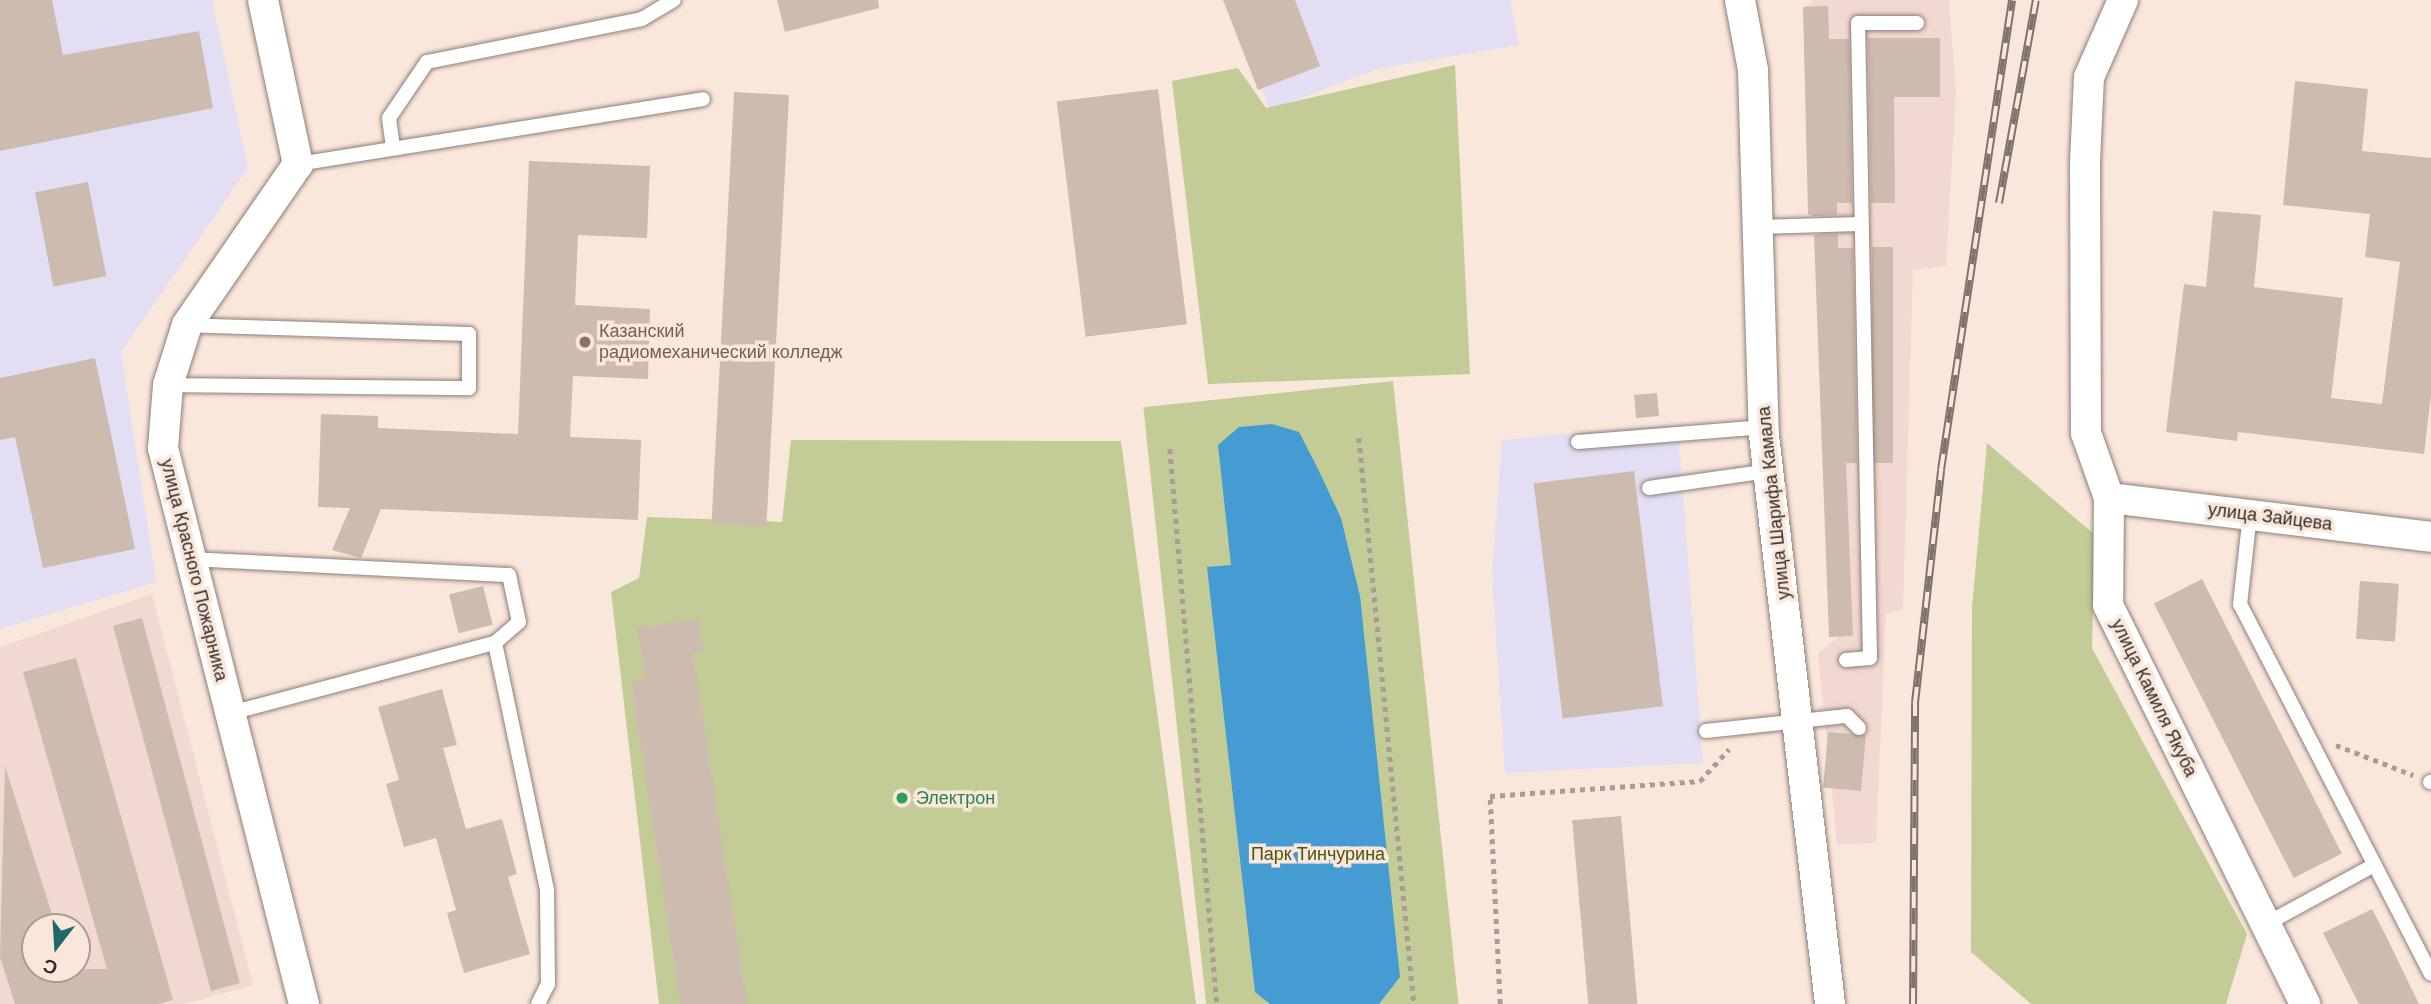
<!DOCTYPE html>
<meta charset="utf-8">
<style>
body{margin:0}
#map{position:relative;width:2431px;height:1004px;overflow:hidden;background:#fae7dc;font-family:Helvetica,sans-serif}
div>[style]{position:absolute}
.commercial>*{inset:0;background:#e3def4}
.industrial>*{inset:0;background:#f1d8d1}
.green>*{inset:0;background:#c3cc96;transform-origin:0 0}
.water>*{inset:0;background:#459cd2}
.building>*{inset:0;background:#cdbbb0;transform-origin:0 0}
.path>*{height:4.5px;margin-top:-2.25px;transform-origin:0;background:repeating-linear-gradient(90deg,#aa9c94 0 5px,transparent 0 10px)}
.roads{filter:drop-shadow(0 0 2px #8f7e74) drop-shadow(0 0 2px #8f7e74)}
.lane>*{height:14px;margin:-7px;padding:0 7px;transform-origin:7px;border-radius:7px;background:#fff}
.street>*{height:30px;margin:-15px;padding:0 15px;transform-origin:15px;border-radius:15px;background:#fff}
.rail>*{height:8px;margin-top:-4px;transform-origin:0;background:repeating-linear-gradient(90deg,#fae7dc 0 16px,#7f746d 0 32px);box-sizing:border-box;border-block:2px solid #7f746d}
.dots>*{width:19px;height:19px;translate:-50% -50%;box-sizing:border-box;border:4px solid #fae7dc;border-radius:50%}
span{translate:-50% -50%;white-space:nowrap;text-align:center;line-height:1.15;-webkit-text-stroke:7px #fae7dc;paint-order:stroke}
.education-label{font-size:18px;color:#785e54}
.left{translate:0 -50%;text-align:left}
.street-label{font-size:18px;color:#332c28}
.leisure-label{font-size:18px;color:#27864d}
.park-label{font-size:18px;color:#4d5411}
.north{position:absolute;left:21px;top:913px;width:70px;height:70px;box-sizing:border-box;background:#fae7dc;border:2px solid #aa9c94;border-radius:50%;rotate:197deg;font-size:19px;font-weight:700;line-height:28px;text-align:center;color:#332c28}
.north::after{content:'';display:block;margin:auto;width:24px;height:32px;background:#1f6a66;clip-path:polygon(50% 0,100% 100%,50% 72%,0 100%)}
</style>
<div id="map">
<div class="commercial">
<i style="clip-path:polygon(0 0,212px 0,248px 168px,121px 352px,156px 582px,0 629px)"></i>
<i style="clip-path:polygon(1224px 0,1510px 0,1519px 45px,1377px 69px,1270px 110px)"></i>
<i style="clip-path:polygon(1665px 425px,1678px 429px,1703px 763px,1505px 773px,1492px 574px,1502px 440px)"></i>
</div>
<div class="industrial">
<i style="clip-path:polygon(1814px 0,1949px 0,1956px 93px,1946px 266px,1913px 270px,1903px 609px,1886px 614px,1876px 843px,1837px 844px,1818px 654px,1844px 632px,1806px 6px)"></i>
<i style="clip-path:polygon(evenodd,152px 594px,253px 985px,185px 1004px,0 1004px,0 647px,152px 594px,35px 927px,77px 927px,77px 969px,35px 969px,35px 927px)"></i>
</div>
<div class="green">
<i style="clip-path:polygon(1455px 65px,1470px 374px,1208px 384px,1172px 81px,1238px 68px,1266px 108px)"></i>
<i style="left:1393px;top:381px;width:627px;height:251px;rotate:84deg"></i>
<i style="clip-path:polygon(791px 440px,1121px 441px,1196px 1004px,659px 1004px,611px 592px,639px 578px,647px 517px,782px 522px)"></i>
<i style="clip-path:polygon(1987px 443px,2095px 535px,2092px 648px,2247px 934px,2226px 1004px,2031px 1004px,1971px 952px,1972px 607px)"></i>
</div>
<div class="water">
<i style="clip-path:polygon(1272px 424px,1299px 432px,1318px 469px,1341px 518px,1360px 596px,1400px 977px,1379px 1004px,1270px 1004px,1255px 992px,1207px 567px,1231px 565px,1218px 445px,1239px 427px)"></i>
</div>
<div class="building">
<i style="clip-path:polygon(0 0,52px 0,63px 55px,199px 31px,213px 108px,0 151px)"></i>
<i style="clip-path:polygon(777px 0,878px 0,879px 8px,785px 32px)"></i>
<i style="clip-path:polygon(1223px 0,1295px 0,1320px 66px,1258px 90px)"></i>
<i style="clip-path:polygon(1828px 6px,1829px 39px,1849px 39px,1852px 203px,1837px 203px,1837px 215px,1814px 216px,1808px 214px,1803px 7px)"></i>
<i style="clip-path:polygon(1868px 38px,1940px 38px,1940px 97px,1894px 97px,1895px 203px,1871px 203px)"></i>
<i style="clip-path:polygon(2295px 81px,2368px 89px,2362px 151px,2431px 158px,2431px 395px,2424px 454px,2238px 432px,2237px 441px,2166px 432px,2184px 284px,2206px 287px,2213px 211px,2261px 215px,2254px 287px,2343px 298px,2331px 398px,2382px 404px,2400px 262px,2365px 257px,2370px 214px,2283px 205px)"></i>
<i style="left:1158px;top:89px;width:237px;height:102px;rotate:83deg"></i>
<i style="left:789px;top:95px;width:432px;height:55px;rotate:93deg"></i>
<i style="clip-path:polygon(529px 161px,650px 166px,647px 238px,578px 235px,575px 305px,650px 309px,648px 379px,573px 376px,570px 437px,641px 440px,638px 520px,381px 509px,361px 558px,332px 550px,350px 508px,318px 507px,321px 414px,378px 416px,378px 428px,518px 434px)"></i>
<i style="left:88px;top:182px;width:96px;height:54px;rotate:79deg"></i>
<i style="clip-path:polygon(1838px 234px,1838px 248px,1853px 248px,1857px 463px,1846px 463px,1853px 636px,1829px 637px,1814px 235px)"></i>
<i style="left:1872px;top:247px;width:21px;height:216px"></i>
<i style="clip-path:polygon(95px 358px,135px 549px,43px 568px,15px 437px,0 440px,0 378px)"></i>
<i style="left:1657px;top:393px;width:23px;height:23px;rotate:85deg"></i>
<i style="left:1634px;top:471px;width:237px;height:101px;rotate:83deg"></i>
<i style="left:2202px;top:579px;width:308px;height:54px;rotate:63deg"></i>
<i style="left:2360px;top:581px;width:39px;height:58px;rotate:4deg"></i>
<i style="left:483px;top:586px;width:40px;height:35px;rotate:76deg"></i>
<i style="left:142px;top:618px;width:378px;height:30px;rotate:75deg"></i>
<i style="clip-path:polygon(699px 619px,704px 651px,693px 652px,747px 1004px,680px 1004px,631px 681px,645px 679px,637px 628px)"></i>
<i style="clip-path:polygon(76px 658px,173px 1000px,159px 1004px,15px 1004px,0 957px,5px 766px,56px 927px,35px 927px,35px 969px,107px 969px,23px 672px)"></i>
<i style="clip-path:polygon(442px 689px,457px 745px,443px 748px,466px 829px,502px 819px,517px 874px,508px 877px,530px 954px,464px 973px,447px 913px,456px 910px,436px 838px,404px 847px,386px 784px,399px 780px,378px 707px)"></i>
<i style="left:1828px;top:732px;width:38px;height:56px;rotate:5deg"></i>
<i style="left:1621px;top:816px;width:189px;height:49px;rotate:85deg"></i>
<i style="clip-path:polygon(2372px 909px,2387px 938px,2419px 1004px,2359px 1004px,2323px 933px)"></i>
</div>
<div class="path">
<i style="left:1359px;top:438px;width:569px;rotate:84.45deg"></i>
<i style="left:1170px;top:449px;width:557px;rotate:85.16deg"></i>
<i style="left:2336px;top:745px;width:83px;rotate:21.3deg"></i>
<i style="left:1500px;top:1004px;width:208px;rotate:-92.8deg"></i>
<i style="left:1490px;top:796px;width:211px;rotate:-4.1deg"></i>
<i style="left:1700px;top:781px;width:43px;rotate:-47.8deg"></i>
</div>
<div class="roads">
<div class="lane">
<i style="left:393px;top:147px;width:29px;rotate:-98deg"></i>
<i style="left:389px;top:118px;width:68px;rotate:-55.8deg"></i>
<i style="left:427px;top:62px;width:219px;rotate:-11.3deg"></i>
<i style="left:642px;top:19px;width:37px;rotate:-31deg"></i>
<i style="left:298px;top:164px;width:410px;rotate:-9.1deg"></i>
<i style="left:1758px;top:227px;width:103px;rotate:-1.7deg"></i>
<i style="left:168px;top:385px;width:301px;rotate:0.6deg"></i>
<i style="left:469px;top:388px;width:54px;rotate:-90deg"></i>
<i style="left:469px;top:334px;width:282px;rotate:-178.2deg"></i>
<i style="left:1578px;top:442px;width:187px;rotate:-4.6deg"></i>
<i style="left:1649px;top:488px;width:120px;rotate:-8.1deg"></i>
<i style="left:2250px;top:514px;width:91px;rotate:96.3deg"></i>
<i style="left:2240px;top:604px;width:416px;rotate:62.7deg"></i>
<i style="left:191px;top:559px;width:318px;rotate:2.9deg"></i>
<i style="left:509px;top:575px;width:48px;rotate:78deg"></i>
<i style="left:519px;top:622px;width:32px;rotate:139deg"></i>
<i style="left:495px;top:643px;width:252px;rotate:78.1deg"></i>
<i style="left:547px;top:890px;width:94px;rotate:89.4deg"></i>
<i style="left:548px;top:984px;width:22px;rotate:117deg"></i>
<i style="left:1846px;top:660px;width:24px;rotate:-5deg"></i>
<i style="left:1870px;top:658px;width:635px;rotate:-91.08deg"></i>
<i style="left:1858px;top:23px;width:59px"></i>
<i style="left:231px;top:713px;width:273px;rotate:-14.9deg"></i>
<i style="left:1706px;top:731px;width:142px;rotate:-6.1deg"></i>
<i style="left:1847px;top:716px;width:17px;rotate:45deg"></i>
<i style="left:2430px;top:782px;width:1px"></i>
<i style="left:2266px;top:924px;width:123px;rotate:-28.6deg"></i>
</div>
<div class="street">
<i style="left:263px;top:0;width:168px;rotate:78deg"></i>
<i style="left:298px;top:164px;width:196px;rotate:124.6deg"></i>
<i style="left:187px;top:325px;width:63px;rotate:107.6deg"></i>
<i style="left:168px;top:385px;width:63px;rotate:94.5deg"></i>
<i style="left:163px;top:448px;width:574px;rotate:75.77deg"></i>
<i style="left:1740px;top:0;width:71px;rotate:79.5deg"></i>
<i style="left:1753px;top:70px;width:365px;rotate:88.3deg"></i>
<i style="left:1764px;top:435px;width:573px;rotate:83.38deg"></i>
<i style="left:2123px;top:0;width:84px;rotate:113.8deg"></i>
<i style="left:2089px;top:77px;width:84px;rotate:92.7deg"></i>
<i style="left:2085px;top:161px;width:272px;rotate:89.8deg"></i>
<i style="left:2086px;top:433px;width:69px;rotate:70.5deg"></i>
<i style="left:2109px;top:498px;width:107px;rotate:90.5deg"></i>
<i style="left:2108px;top:605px;width:445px;rotate:63.7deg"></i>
<i style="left:2109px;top:498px;width:324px;rotate:6.9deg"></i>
</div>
</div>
<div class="rail">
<i style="left:1999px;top:203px;width:206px;rotate:-79.7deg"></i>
<i style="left:1913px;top:1004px;width:301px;rotate:-89.6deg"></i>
<i style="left:1915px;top:703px;width:234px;rotate:-83.6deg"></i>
<i style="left:1941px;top:470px;width:475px;rotate:-81.4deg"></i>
</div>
<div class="dots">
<i style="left:585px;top:342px;background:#8d6e63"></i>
<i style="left:902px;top:798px;background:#2e9e5b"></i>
</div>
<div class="education-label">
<span class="left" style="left:599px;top:342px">Казанский<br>радиомеханический колледж</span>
</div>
<div class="street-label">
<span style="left:1774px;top:503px;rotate:-96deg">улица Шарифа Камала</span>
<span style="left:2270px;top:517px;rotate:7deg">улица Зайцева</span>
<span style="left:194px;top:570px;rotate:76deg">улица Красного Пожарника</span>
<span style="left:2154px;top:698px;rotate:64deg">улица Камиля Якуба</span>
</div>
<div class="leisure-label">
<span class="left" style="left:916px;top:798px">Электрон</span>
</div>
<div class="park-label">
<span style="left:1318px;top:854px">Парк Тинчурина</span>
</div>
<div class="north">С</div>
</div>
